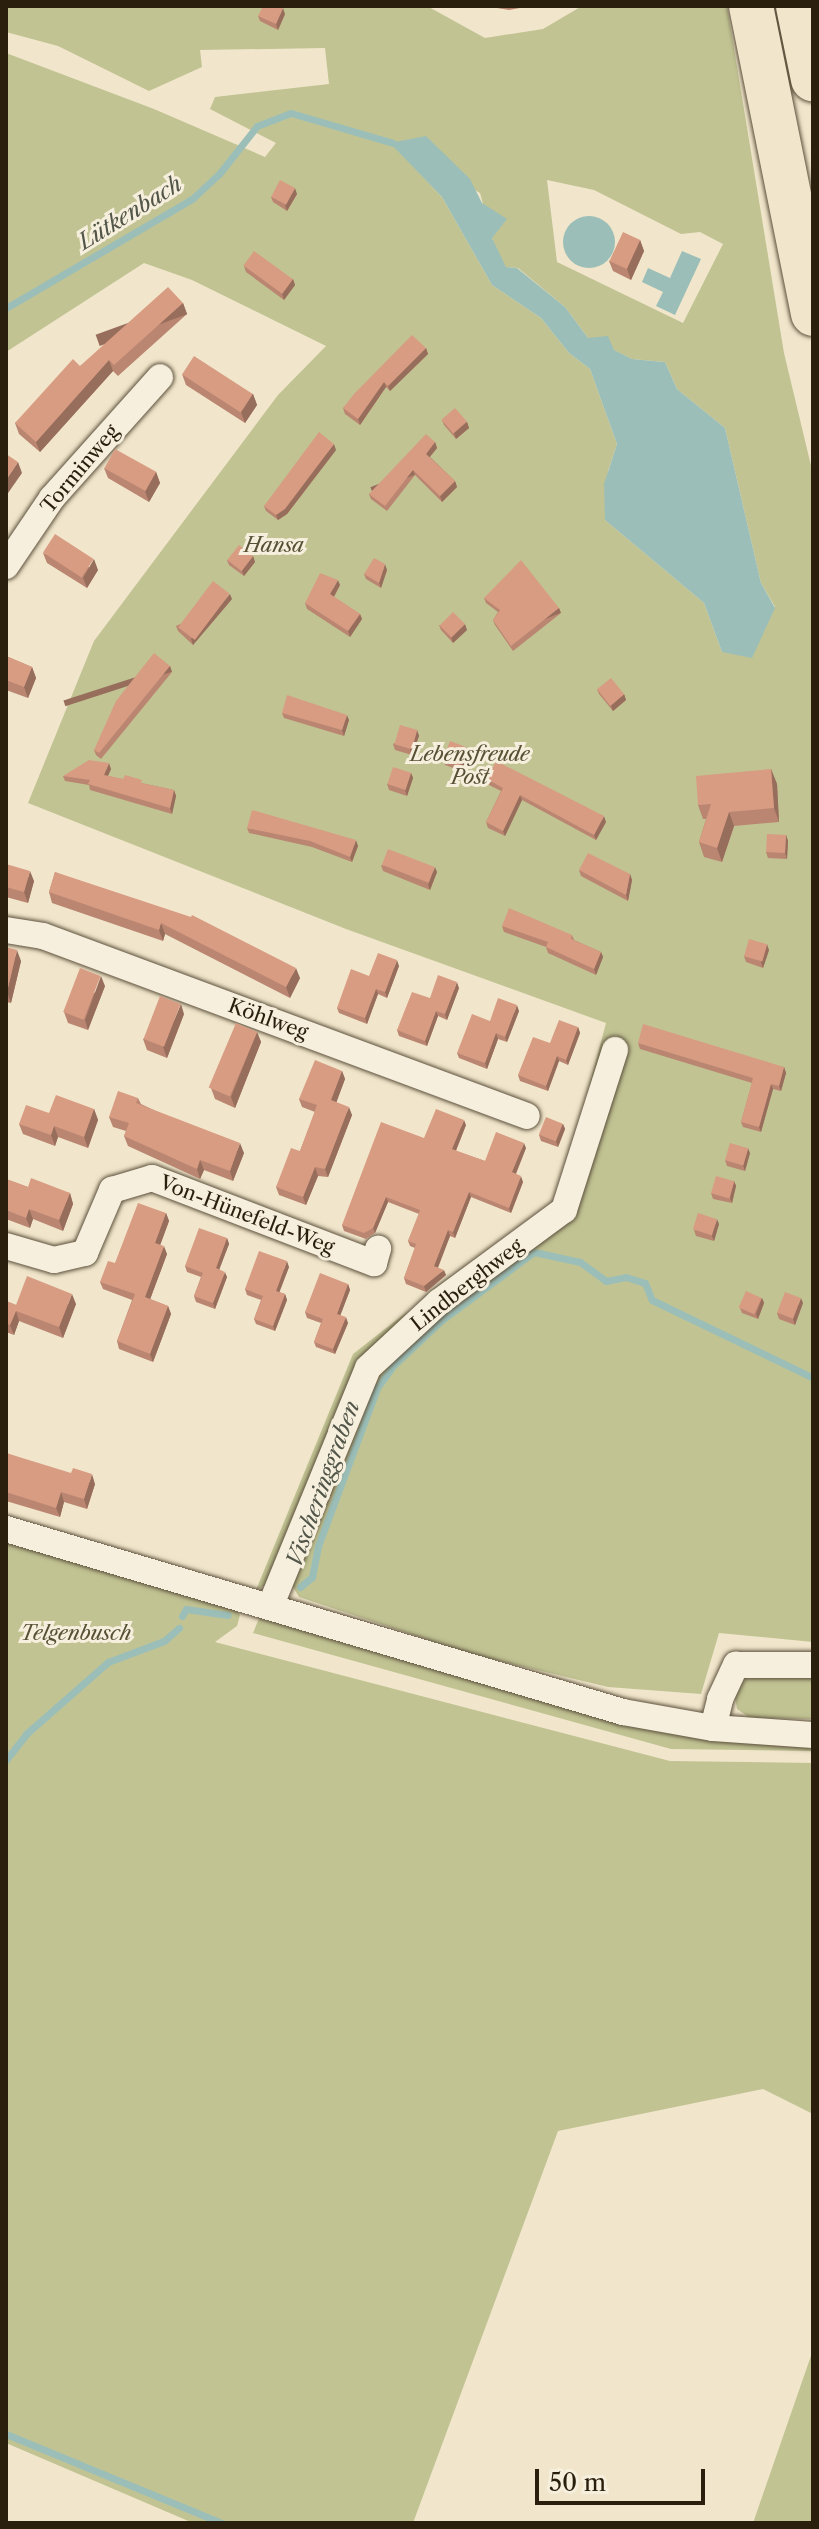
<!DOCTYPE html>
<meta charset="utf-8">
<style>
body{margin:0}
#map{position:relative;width:819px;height:2529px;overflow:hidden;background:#f1e6cb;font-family:"Libre Caslon Text",serif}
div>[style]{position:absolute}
.green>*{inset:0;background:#c1c393}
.water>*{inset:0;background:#9bbfb8}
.round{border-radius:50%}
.stream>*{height:7px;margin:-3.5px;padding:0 3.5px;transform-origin:3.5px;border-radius:3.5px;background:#9bbfb8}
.roads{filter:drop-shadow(0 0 2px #5c503c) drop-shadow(0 0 2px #5c503c)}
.minor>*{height:26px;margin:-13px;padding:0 13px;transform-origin:13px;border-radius:13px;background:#f6efdd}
.trunk>*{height:44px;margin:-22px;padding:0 22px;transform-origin:22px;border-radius:22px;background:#f1e6cb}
.wall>*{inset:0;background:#ba8671}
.shaded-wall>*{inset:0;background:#976d5c;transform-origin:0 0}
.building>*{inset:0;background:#d89c83;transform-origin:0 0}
span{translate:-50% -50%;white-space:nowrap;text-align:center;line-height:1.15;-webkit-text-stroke:6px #f6efdd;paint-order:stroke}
.street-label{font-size:20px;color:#2a1e0d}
.park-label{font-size:20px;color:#575035;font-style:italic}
.water-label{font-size:22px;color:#525649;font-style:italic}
.frame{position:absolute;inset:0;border:8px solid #2a1e0d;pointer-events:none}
.scale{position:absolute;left:535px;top:2469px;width:170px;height:36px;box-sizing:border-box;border:4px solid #2a1e0d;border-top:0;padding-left:10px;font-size:24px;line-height:28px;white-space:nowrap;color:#2a1e0d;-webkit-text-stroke:6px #f6efdd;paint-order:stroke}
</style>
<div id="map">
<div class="green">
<i style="clip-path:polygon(evenodd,6px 6px,427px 6px,485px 38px,543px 29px,582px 6px,727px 6px,784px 353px,813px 474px,813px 1642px,719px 1633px,701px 1694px,608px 1687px,471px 1654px,299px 1597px,290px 1582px,376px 1371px,414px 1332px,518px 1254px,562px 1189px,606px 1023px,346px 929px,28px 803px,94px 641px,278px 395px,326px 346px,192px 280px,144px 263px,6px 352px,6px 53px,154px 109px,265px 157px,276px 143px,210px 109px,215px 97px,329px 84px,325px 48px,200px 50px,202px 67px,149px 91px,58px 46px,6px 32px,6px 6px,391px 143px,480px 193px,496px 252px,506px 267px,518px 268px,565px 307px,588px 338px,632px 359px,665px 362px,677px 389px,725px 428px,761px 583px,775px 607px,722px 652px,704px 603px,605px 520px,608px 471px,617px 444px,590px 369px,569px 353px,541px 318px,492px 285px,442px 197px,391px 143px,6px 6px,547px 180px,594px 190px,681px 234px,700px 232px,723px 244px,683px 323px,557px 262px,547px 180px)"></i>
<i style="clip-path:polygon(408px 1311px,365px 1360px,266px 1585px,256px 1590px,353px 1354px)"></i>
<i style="clip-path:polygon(6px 1539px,235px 1608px,240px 1615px,237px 1626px,215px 1642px,670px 1761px,813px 1763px,813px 2114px,763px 2089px,558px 2131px,413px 2523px,193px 2523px,6px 2443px)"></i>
<i style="clip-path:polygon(260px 1616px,559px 1705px,813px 1739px,813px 1751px,671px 1749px,253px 1633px)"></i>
<i style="clip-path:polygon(766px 1671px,813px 1674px,813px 1719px,750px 1718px,737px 1709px,734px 1691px,746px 1679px)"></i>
<i style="clip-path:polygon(813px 2350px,813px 2523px,753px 2523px)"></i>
</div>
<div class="water">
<i style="clip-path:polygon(426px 136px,470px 179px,482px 203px,507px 219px,492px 238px,506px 267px,517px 268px,565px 307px,588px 338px,608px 336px,614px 350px,632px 359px,665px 362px,677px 389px,725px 428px,761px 583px,775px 608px,752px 658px,722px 652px,704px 603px,605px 520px,604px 484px,617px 444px,590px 369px,569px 353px,541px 318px,492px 285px,442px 197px,390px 143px)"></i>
<i class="round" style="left:563px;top:216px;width:52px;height:52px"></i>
<i style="clip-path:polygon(682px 251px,701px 259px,675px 315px,656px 306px,663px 292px,642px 282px,648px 268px,670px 278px)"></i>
</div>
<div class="stream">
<i style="left:6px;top:308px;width:216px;rotate:-30.4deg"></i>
<i style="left:192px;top:199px;width:37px;rotate:-43deg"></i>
<i style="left:219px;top:174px;width:61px;rotate:-51.6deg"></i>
<i style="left:257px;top:126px;width:36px;rotate:-21deg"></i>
<i style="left:291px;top:113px;width:106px;rotate:16.4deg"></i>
<i style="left:300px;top:1587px;width:16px;rotate:-40deg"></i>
<i style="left:312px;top:1577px;width:32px;rotate:-79deg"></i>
<i style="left:318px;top:1546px;width:169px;rotate:-69.5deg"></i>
<i style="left:377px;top:1388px;width:29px;rotate:-54deg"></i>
<i style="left:394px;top:1365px;width:66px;rotate:-43.2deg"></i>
<i style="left:442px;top:1320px;width:114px;rotate:-36.5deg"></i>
<i style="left:534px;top:1252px;width:47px;rotate:12.3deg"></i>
<i style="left:580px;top:1262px;width:32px;rotate:36deg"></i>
<i style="left:606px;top:1281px;width:20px;rotate:-11deg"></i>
<i style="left:626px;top:1277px;width:20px;rotate:18deg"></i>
<i style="left:645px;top:1283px;width:18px;rotate:68deg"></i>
<i style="left:652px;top:1300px;width:179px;rotate:25.8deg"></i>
<i style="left:182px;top:1616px;width:8px;rotate:-60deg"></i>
<i style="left:186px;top:1609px;width:42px;rotate:8.1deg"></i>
<i style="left:6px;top:1760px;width:33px;rotate:-52deg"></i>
<i style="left:26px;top:1734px;width:109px;rotate:-41.3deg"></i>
<i style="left:108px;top:1662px;width:60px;rotate:-20.6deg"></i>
<i style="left:164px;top:1641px;width:20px;rotate:-41deg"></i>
<i style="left:6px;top:2434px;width:234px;rotate:22.4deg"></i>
</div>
<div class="roads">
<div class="minor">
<i style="left:6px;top:566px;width:82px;rotate:-55.9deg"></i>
<i style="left:52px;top:498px;width:162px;rotate:-48.2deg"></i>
<i style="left:6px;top:930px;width:37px;rotate:9deg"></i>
<i style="left:43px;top:936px;width:516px;rotate:20.4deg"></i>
<i style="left:6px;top:1246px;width:50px;rotate:16.3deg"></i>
<i style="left:54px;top:1260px;width:32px;rotate:-13deg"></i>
<i style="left:85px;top:1253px;width:69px;rotate:-66.8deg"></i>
<i style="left:112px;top:1190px;width:42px;rotate:-16.7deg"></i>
<i style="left:152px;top:1178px;width:238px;rotate:21deg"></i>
<i style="left:374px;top:1263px;width:15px;rotate:-74deg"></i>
<i style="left:6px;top:1529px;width:644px;rotate:16.52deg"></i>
<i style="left:623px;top:1712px;width:91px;rotate:10.1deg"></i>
<i style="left:713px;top:1728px;width:100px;rotate:4deg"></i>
<i style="left:270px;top:1607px;width:258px;rotate:-67.7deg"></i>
<i style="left:368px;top:1368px;width:97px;rotate:-42.9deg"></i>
<i style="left:439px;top:1302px;width:155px;rotate:-36.4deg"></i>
<i style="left:564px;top:1210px;width:168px;rotate:-72.3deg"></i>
<i style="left:713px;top:1728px;width:30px;rotate:-76deg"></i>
<i style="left:720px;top:1699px;width:38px;rotate:-65deg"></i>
<i style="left:736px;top:1665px;width:77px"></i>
</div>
<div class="trunk">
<i style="left:751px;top:6px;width:314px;rotate:78.6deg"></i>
<i style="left:798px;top:6px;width:75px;rotate:78.4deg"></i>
</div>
</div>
<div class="wall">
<i style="clip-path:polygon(485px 6px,531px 6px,509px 10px)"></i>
<i style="clip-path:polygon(285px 14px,278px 30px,260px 21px,258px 16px)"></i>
<i style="clip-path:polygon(297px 194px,287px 211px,273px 202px,271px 197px)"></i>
<i style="clip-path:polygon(640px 240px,644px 251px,631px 280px,613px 271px,609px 261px)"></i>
<i style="clip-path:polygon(244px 266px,293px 279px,295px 285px,284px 300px,246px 272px)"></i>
<i style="clip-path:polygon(183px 303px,187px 314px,118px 376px,113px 371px,40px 452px,19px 434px,15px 423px,80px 366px)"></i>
<i style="clip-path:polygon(426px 348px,428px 354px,390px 391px,386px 387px,360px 425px,345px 414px,343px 408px)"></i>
<i style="clip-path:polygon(182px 374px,253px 394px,257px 405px,245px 423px,186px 385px)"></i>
<i style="clip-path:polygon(442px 420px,467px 422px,469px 428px,456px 439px,444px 425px)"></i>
<i style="clip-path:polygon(435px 442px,437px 448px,430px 457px,455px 481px,457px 487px,442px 502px,415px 475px,387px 511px,371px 499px,369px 494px)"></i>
<i style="clip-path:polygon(336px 450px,287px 514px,278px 520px,266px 511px,264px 506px)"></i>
<i style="clip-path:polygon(104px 468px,156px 472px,160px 483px,149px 502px,108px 478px)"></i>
<i style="clip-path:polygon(43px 553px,98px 570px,87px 588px,47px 563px)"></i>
<i style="clip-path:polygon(253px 556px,255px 562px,244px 576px,229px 565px,227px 560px)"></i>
<i style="clip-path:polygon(387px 570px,381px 588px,366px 579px,364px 574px)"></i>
<i style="clip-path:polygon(340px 585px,334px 597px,360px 614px,362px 619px,350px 637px,307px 609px,305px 603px)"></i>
<i style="clip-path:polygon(484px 598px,559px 608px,561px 613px,513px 651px,495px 625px,493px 620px,498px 612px,486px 603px)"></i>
<i style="clip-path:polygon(232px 599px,193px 645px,178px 631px,176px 626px)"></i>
<i style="clip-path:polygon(439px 625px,467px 630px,453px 643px,441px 630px)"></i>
<i style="clip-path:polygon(6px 656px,32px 667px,36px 678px,28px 698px,6px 690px)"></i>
<i style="clip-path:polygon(170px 666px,172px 672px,101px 759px,96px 755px,94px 750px)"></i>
<i style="clip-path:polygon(597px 689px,624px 694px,626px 700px,613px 711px,599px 694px)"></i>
<i style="clip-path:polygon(282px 713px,349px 720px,344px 736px,284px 718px)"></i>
<i style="clip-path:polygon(417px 730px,419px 736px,412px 755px,395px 750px,393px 744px)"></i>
<i style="clip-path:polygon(468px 752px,462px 771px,445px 765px,443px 760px)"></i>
<i style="clip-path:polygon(111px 769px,108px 776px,174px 790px,176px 796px,172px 814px,90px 790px,89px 785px,65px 781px,63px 776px)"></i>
<i style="clip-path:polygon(771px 769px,777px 784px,779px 822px,734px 826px,722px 862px,704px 857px,699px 842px,706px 819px,703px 819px,698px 805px)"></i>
<i style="clip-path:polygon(411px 773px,413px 778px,407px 796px,389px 790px,387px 784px)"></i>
<i style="clip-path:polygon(487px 779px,606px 822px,596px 840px,522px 800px,505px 836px,488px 828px,486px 822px,501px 791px,489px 785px)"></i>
<i style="clip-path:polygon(247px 828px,358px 846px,352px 862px,312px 847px,249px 833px)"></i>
<i style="clip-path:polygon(786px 835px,788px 841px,787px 859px,768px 858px,766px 852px)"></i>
<i style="clip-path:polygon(6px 864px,34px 881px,28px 903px,6px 897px)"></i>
<i style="clip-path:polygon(381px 865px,437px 872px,430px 890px,383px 871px)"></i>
<i style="clip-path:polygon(579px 870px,630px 874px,632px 880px,628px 901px,581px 876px)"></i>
<i style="clip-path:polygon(55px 872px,300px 978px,290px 998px,165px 934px,163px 941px,52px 903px,49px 892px)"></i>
<i style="clip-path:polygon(502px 926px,572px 935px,574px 940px,601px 952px,603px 957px,596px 975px,548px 953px,546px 947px,504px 932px)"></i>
<i style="clip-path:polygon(6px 947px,21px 961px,11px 1003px,6px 1002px)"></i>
<i style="clip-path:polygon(769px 950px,763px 968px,746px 962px,744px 956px)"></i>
<i style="clip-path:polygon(399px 966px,387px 998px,378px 994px,367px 1024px,339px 1013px,337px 1008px,369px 976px)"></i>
<i style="clip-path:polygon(105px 986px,88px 1030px,68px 1023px,64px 1012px)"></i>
<i style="clip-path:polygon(459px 988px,447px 1020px,438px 1016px,427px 1046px,399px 1036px,397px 1030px,430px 998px)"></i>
<i style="clip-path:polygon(519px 1011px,507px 1042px,498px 1039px,487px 1069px,459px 1058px,457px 1053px,490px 1021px)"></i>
<i style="clip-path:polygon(184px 1014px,167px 1058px,147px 1050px,143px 1039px)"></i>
<i style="clip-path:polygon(578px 1027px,580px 1033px,568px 1065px,559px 1061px,548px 1091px,520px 1081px,518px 1075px,550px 1043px)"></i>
<i style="clip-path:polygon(257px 1032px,261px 1042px,235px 1108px,215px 1099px,211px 1088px)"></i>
<i style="clip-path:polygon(638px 1043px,784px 1067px,786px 1073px,781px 1091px,773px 1089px,761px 1132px,743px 1127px,741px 1122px,752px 1083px,640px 1049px)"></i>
<i style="clip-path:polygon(342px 1071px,345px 1079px,336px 1102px,352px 1115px,328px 1177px,318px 1176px,306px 1205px,279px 1195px,276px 1187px,300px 1151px,315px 1112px,302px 1107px,299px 1099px)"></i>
<i style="clip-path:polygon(138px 1098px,141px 1104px,244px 1153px,233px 1181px,204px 1170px,200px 1179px,128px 1146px,124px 1136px,126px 1131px,113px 1127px,109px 1117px)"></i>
<i style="clip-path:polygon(94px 1109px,98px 1120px,88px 1148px,58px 1137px,55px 1146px,23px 1134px,19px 1124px)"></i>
<i style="clip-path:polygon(563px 1124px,565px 1129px,558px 1147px,541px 1141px,539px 1135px)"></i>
<i style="clip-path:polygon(466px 1125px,456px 1151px,485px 1161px,526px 1148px,516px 1174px,523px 1182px,511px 1213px,471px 1197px,455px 1238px,450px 1236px,438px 1268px,446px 1275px,426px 1292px,406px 1284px,404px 1278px,415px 1248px,410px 1246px,408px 1241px,419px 1214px,388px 1202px,375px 1233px,366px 1239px,344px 1231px,342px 1225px,424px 1138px)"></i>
<i style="clip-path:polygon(750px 1153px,745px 1171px,727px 1166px,725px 1160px)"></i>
<i style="clip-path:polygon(6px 1179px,28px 1187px,70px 1193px,73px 1204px,63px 1231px,33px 1219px,30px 1228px,6px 1219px)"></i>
<i style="clip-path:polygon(734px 1181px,736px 1186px,732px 1203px,713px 1199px,711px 1193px)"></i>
<i style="clip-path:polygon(166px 1213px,169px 1221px,160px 1245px,167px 1254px,150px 1299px,168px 1306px,171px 1314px,153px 1362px,119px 1349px,117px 1341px,132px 1300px,103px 1289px,100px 1282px,115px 1263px)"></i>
<i style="clip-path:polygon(719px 1224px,714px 1241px,696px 1236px,694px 1230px)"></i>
<i style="clip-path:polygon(227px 1238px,229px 1244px,219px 1269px,227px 1277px,215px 1309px,196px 1302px,194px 1296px,201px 1277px,187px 1272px,185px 1266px)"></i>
<i style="clip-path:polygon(289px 1267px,279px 1292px,285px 1294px,287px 1300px,275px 1331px,256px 1324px,254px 1319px,261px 1300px,247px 1295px,245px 1289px)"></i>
<i style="clip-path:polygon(348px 1284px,350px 1290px,340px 1315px,348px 1323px,335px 1354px,316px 1347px,314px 1342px,321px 1323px,307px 1318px,305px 1312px)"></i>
<i style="clip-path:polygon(762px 1298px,764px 1303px,758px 1319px,742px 1313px,740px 1308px)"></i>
<i style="clip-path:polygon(6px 1301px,16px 1305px,76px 1304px,63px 1338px,19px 1321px,14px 1335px,6px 1332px)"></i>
<i style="clip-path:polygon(803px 1303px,795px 1325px,779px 1319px,777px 1313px)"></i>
<i style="clip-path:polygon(6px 1453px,95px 1484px,87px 1509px,64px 1502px,60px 1517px,6px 1501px)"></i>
</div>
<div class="shaded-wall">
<i style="clip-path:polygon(283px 8px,285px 14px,278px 30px,276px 24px)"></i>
<i style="clip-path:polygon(295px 188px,297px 194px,287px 211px,285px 205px)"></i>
<i style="clip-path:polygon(640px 240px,644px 251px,631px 280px,627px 269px)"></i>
<i style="clip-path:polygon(293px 279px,295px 285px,284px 300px,282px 294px)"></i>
<i style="left:183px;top:303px;width:12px;height:93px;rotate:70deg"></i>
<i style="clip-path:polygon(426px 348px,428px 354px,390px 391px,388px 386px)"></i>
<i style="clip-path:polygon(109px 360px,113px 371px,40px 452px,36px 442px)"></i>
<i style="clip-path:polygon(384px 382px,386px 387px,360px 425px,358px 419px)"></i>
<i style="clip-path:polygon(253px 394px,257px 405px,245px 423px,241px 412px)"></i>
<i style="clip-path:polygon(467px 422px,469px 428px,456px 439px,454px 433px)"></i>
<i style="clip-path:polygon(435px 442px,437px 448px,428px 459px,426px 454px)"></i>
<i style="clip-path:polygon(334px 444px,336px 450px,287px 514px,278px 520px,276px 515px)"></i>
<i style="clip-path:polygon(18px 462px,22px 473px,6px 496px,6px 480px)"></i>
<i style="left:413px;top:470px;width:5px;height:46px;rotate:68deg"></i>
<i style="clip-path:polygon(156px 472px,160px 483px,149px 502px,145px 491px)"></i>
<i style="clip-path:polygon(455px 481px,457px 487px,442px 502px,440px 496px)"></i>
<i style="clip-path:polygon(253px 556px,255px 562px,244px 576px,242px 571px)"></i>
<i style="clip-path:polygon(94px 559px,98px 570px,87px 588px,83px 578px)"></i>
<i style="clip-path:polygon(385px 564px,387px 570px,381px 588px,379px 583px)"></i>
<i style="clip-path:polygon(338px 580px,340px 585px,332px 600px,330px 594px)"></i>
<i style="clip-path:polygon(230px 594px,232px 599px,193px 645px,191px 639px)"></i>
<i style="left:559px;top:608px;width:5px;height:61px;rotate:68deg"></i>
<i style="clip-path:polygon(360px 614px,362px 619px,350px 637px,348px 631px)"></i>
<i style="clip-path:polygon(465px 624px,467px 630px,453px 643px,451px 637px)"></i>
<i style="left:170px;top:666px;width:6px;height:112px;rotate:72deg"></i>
<i style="clip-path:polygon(32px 667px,36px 678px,28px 698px,24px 687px)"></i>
<i style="clip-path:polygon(624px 694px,626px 700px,613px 711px,611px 706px)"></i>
<i style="clip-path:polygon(347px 715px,349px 720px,344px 736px,342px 730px)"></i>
<i style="clip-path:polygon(417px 730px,419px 736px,412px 755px,410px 750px)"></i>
<i style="clip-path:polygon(466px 747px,468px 752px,462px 771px,460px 766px)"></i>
<i style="clip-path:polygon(109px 763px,111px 769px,106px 780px,104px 775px)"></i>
<i style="clip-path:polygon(771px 769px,777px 784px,779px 822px,774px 808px)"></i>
<i style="clip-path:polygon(411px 773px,413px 778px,407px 796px,405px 790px)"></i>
<i style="clip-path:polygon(174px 790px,176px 796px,172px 814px,170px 808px)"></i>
<i style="clip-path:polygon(520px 795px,522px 800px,505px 836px,503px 831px)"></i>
<i style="clip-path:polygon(729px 812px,734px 826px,722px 862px,717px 848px)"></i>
<i style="clip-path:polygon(604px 816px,606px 822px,596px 840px,594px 835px)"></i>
<i style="clip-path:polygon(786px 835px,788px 841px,787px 859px,785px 853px)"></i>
<i style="clip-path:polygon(356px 840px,358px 846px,352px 862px,350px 857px)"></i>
<i style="clip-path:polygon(435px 867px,437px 872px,430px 890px,428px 885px)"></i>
<i style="clip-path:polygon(30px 871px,34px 881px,28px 903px,24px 892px)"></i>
<i style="clip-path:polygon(630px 874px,632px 880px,628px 901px,626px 895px)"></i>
<i style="clip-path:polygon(161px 923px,165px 934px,163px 941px,159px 930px)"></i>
<i style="clip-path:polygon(767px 944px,769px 950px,763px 968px,761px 962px)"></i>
<i style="clip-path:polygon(17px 950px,21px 961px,11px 1003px,7px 992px)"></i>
<i style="clip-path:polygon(601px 952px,603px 957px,596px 975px,594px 969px)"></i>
<i style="clip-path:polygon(397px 960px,399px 966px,387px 998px,385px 992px)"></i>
<i style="clip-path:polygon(296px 968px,300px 978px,290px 998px,286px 987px)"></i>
<i style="clip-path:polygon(101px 976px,105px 986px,88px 1030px,85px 1020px)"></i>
<i style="clip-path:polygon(457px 982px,459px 988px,447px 1020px,445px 1014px)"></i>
<i style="clip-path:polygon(376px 989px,378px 994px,367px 1024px,365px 1018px)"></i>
<i style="clip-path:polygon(181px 1004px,184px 1014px,167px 1058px,163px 1047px)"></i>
<i style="clip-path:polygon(517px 1005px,519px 1011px,507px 1042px,505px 1037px)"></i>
<i style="clip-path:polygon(436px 1011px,438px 1016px,427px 1046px,425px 1041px)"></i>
<i style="clip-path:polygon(578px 1027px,580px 1033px,568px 1065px,566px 1060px)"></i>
<i style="clip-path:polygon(257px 1032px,261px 1042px,235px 1108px,231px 1097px)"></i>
<i style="clip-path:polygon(496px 1033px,498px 1039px,487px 1069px,485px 1063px)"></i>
<i style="clip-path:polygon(557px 1056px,559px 1061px,548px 1091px,546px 1086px)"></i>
<i style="clip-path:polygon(784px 1067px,786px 1073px,781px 1091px,779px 1086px)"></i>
<i style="clip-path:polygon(342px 1071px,345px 1079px,334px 1109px,331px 1100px)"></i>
<i style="clip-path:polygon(771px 1084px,773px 1089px,761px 1132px,759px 1127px)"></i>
<i style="clip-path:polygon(349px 1107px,352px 1115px,328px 1177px,325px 1169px)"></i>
<i style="clip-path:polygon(94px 1109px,98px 1120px,88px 1148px,84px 1137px)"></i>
<i style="clip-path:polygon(464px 1120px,466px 1125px,454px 1155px,452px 1149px)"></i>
<i style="clip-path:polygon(563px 1124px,565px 1129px,558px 1147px,556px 1141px)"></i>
<i style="clip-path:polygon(54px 1126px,58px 1137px,55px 1146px,51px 1135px)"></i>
<i style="clip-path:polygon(240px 1143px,244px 1153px,233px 1181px,230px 1171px)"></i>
<i style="clip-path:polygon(524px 1143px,526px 1148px,514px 1178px,512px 1172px)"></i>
<i style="clip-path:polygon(748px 1148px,750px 1153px,745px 1171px,743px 1165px)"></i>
<i style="clip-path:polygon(200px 1160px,204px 1170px,200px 1179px,197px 1169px)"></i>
<i style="clip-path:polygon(315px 1167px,318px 1176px,306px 1205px,303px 1197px)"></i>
<i style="clip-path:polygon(521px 1176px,523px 1182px,511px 1213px,509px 1208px)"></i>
<i style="clip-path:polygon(734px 1181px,736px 1186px,732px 1203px,730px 1198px)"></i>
<i style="clip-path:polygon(469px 1192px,471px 1197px,455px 1238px,453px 1232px)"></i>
<i style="clip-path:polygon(70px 1193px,73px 1204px,63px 1231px,59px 1220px)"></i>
<i style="clip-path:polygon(386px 1197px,388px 1202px,375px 1233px,373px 1228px)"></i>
<i style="clip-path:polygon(29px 1209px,33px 1219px,30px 1228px,26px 1218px)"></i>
<i style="clip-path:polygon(166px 1213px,169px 1221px,158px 1251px,155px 1243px)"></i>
<i style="clip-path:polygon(717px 1219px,719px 1224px,714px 1241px,712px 1236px)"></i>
<i style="clip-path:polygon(448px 1230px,450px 1236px,436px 1272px,434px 1266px)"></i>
<i style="clip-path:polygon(227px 1238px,229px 1244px,218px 1273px,216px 1268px)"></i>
<i style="clip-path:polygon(164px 1246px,167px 1254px,148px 1305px,145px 1297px)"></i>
<i style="clip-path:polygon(287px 1261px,289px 1267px,278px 1296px,276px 1291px)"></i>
<i style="clip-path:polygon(444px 1270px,446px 1275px,426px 1292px,424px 1286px)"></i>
<i style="clip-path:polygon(225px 1272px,227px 1277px,215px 1309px,213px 1303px)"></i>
<i style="clip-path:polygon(348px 1284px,350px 1290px,339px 1319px,337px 1314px)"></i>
<i style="clip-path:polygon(72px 1294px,76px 1304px,63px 1338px,59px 1327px)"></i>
<i style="clip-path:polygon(285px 1294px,287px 1300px,275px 1331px,273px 1326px)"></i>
<i style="clip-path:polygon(762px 1298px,764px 1303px,758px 1319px,756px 1314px)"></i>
<i style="clip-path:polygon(801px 1298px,803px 1303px,795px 1325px,793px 1319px)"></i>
<i style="clip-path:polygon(168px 1306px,171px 1314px,153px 1362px,150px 1354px)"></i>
<i style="clip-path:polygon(16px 1311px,19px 1321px,14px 1335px,10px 1325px)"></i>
<i style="clip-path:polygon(346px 1317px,348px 1323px,335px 1354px,333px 1349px)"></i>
<i style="clip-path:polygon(92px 1474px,95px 1484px,87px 1509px,84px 1499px)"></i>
<i style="clip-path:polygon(61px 1492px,64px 1502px,60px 1517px,56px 1508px)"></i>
</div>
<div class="building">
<i style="clip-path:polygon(263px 6px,279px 6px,283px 8px,276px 24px,258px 16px)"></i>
<i style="left:280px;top:180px;width:17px;height:19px;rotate:28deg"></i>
<i style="left:623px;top:232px;width:19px;height:32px;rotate:25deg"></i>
<i style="left:254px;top:251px;width:48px;height:18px;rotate:36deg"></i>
<i style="clip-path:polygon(168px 287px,183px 303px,114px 365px,109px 360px,36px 442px,15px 423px,73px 359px,80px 366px)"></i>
<i style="clip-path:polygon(412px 335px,426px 348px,388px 386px,384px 382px,358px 419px,343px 408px,354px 394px)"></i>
<i style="left:194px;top:356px;width:70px;height:22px;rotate:33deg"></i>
<i style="left:455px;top:408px;width:18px;height:18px;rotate:49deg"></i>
<i style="clip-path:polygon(319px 432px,334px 444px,285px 509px,276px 515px,264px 506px)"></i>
<i style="clip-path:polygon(426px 434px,435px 442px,426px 454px,455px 481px,440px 496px,413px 470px,385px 506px,369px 494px)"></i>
<i style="left:115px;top:449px;width:47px;height:22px;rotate:29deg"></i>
<i style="clip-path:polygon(6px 454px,18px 462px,6px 480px)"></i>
<i style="left:55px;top:534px;width:46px;height:22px;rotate:33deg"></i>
<i style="left:239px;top:545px;width:18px;height:19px;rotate:38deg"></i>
<i style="clip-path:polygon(374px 558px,385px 564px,379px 583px,364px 574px)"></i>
<i style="clip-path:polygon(521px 560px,559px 608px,511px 646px,493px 620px,500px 610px,484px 598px)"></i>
<i style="clip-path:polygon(320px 573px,338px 580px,330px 594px,360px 614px,348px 631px,305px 603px)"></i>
<i style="left:213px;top:581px;width:21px;height:58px;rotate:37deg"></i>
<i style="left:453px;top:612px;width:17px;height:19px;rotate:45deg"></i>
<i style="clip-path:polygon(154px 653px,170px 666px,99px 753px,94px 750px,116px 701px)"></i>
<i style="clip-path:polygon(6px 656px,32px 667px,24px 687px,6px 680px)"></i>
<i style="left:611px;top:678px;width:21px;height:18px;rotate:51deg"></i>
<i style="clip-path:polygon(287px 695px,347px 715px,342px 730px,282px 713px)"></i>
<i style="left:400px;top:725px;width:18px;height:20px;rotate:16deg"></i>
<i style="left:450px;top:741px;width:17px;height:20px;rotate:21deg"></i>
<i style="clip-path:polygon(89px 760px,109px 763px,104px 775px,123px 779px,125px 775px,142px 780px,141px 783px,174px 790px,170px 808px,88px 784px,90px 780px,63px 776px)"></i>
<i style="clip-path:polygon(496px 761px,604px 816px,594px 835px,520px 795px,503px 831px,486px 822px,503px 788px,487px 779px)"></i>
<i style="left:393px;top:767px;width:19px;height:18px;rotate:18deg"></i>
<i style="clip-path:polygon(771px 769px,774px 808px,729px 812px,717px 848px,699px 842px,711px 804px,698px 805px,696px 776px)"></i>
<i style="clip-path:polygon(252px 810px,356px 840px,350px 857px,310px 841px,247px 828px)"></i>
<i style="left:767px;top:834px;width:19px;height:18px;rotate:3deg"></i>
<i style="left:388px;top:849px;width:50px;height:17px;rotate:21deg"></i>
<i style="clip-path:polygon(588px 853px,630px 874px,626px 895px,579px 870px)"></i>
<i style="clip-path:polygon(6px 864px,30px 871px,24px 892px,6px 887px)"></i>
<i style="clip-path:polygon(55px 872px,191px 917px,192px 915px,296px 968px,286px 987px,161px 923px,159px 930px,49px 892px)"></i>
<i style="clip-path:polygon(509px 908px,572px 935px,571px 939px,601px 952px,594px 969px,546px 947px,548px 942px,502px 926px)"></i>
<i style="left:749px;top:939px;width:19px;height:18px;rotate:16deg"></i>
<i style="clip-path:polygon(6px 947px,17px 950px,7px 992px,6px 992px)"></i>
<i style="clip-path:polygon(378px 953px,397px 960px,385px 992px,376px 989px,365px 1018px,337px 1008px,351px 969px,369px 976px)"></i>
<i style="left:80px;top:968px;width:22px;height:47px;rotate:21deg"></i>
<i style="clip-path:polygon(438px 975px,457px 982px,445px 1014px,436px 1011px,425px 1041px,397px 1030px,412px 992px,430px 998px)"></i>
<i style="left:160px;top:996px;width:22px;height:46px;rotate:21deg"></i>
<i style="clip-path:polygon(498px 998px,517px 1005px,505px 1037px,496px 1033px,485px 1063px,457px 1053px,472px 1014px,490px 1021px)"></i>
<i style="clip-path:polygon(559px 1020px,578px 1027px,566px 1060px,557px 1056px,546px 1086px,518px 1075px,533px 1037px,550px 1043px)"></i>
<i style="left:236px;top:1023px;width:23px;height:70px;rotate:23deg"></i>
<i style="clip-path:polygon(643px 1024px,784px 1067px,779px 1086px,771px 1084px,759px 1127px,741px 1122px,753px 1078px,638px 1043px)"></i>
<i style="clip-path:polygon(315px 1060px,342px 1071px,331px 1100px,349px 1107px,325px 1169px,315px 1167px,303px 1197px,276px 1187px,291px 1148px,300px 1151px,317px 1105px,299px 1099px)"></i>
<i style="clip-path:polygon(118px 1091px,138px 1098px,136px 1103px,240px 1143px,230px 1171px,200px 1160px,197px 1169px,124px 1136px,129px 1123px,109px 1117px)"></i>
<i style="clip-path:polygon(56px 1095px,94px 1109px,84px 1137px,54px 1126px,51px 1135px,19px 1124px,26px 1105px,49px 1113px)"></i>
<i style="clip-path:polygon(436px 1109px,464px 1120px,452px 1149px,485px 1161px,496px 1132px,524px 1143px,512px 1172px,521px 1176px,509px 1208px,469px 1192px,453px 1232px,448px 1230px,434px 1266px,444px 1270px,424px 1286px,404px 1278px,416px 1244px,408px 1241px,420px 1210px,386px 1197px,373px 1228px,364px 1233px,342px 1225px,381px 1122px,424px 1138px)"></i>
<i style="left:546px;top:1117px;width:18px;height:19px;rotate:22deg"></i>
<i style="left:730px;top:1143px;width:19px;height:18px;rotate:16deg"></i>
<i style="left:716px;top:1176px;width:19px;height:18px;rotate:16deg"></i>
<i style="clip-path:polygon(31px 1178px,70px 1193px,59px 1220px,29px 1209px,26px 1218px,6px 1210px,6px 1179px,28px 1187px)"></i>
<i style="clip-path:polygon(138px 1203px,166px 1213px,155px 1243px,164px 1246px,145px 1297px,168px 1306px,150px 1354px,117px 1341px,135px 1294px,100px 1282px,108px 1261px,115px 1263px)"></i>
<i style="left:698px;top:1213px;width:20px;height:17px;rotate:18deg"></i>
<i style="clip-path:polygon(199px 1228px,227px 1238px,216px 1268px,225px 1272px,213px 1303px,194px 1296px,203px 1273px,185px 1266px)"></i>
<i style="clip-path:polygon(259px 1251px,287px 1261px,276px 1291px,285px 1294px,273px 1326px,254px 1319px,263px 1296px,245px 1289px)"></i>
<i style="clip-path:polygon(320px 1273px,348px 1284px,337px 1314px,346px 1317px,333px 1349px,314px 1342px,323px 1319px,305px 1312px)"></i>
<i style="clip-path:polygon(27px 1276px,72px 1294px,59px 1327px,16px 1311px,10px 1325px,6px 1323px,6px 1301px,16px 1305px)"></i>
<i style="left:746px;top:1291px;width:17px;height:18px;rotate:24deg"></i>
<i style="left:785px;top:1292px;width:17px;height:22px;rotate:21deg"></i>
<i style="clip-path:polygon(6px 1453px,71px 1473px,73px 1468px,92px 1474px,84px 1499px,61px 1492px,56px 1508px,6px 1492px)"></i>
</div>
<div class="street-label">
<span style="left:80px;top:469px;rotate:-50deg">Torminweg</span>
<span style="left:268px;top:1019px;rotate:20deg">Köhlweg</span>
<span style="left:247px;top:1215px;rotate:21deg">Von-Hünefeld-Weg</span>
<span style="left:467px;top:1285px;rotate:-38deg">Lindberghweg</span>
</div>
<div class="park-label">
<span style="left:274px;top:545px">Hansa</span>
<span style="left:470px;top:766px">Lebensfreude<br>Post</span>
<span style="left:76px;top:1633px">Telgenbusch</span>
</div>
<div class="water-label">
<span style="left:130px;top:213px;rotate:-32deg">Lütkenbach</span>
<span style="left:323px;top:1484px;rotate:-70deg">Vischeringgraben</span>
</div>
<div class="frame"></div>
<div class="scale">50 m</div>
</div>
